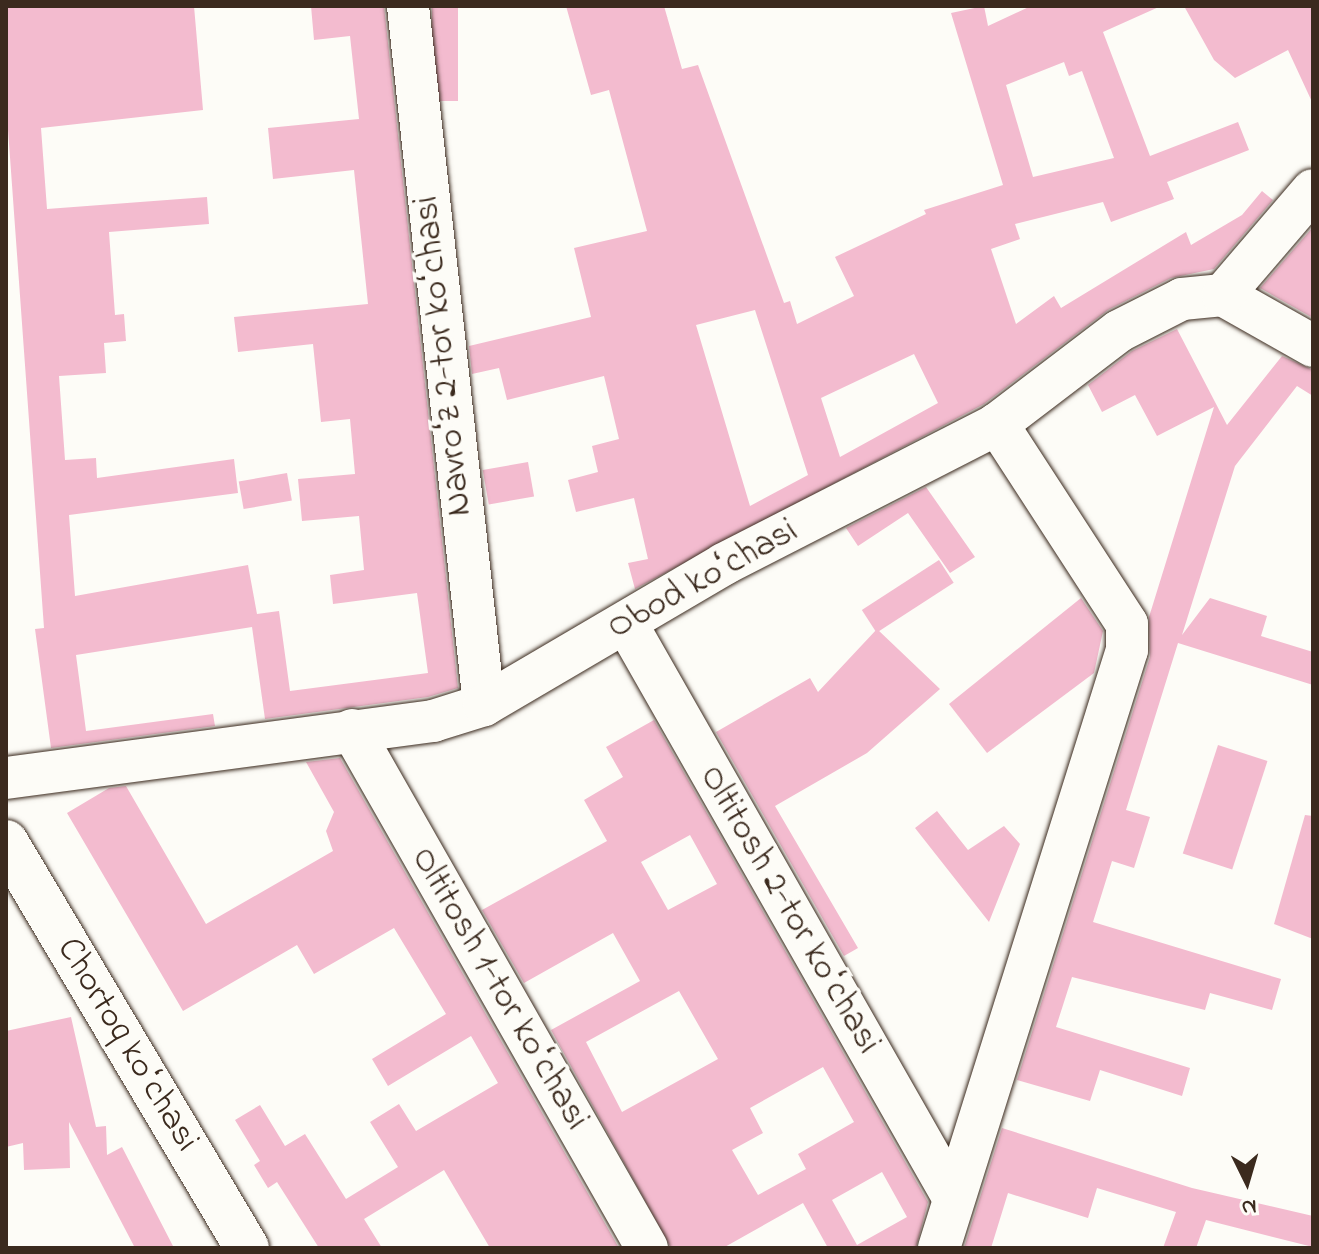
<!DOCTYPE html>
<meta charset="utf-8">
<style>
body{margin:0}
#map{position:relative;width:1319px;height:1254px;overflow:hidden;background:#fdfcf7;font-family:"Indie Flower",sans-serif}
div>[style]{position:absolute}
.building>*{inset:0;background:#f3bbcf;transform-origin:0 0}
.roads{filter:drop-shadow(0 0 2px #3b2a1e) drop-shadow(0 0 2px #3b2a1e)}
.minor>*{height:42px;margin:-21px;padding:0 21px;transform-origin:21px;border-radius:21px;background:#fdfcf7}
.major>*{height:44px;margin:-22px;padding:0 22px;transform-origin:22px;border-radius:22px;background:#fdfcf7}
span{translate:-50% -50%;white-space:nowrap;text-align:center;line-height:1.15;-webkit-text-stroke:7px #fdfcf7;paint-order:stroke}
.street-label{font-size:36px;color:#3b2a1e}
.frame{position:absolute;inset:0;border:8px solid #3b2a1e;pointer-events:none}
.north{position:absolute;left:1207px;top:1142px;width:80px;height:80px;-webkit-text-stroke:6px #fdfcf7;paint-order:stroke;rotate:175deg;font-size:22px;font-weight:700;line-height:32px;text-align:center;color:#3b2a1e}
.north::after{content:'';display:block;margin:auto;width:28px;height:36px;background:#3b2a1e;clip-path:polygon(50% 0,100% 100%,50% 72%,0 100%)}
</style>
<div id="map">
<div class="building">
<i style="clip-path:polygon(6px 6px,194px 6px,203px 110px,41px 128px,47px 209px,207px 197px,209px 224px,109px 232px,115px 315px,124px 314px,126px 341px,104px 343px,106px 373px,59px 376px,65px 460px,96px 458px,97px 478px,234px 459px,238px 493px,69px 515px,75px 596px,248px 565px,257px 614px,279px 611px,290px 691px,428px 673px,417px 593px,333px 604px,330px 575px,364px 570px,359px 516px,302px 521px,298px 479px,355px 474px,350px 419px,321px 422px,313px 344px,238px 352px,234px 317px,368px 304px,354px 170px,273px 179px,268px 128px,359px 119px,350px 36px,314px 40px,311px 6px,384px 6px,458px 688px,428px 697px,265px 719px,252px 627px,76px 655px,86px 731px,213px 714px,215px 726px,51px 748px,35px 629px,44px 628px,6px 102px)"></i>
<i style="left:432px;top:6px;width:26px;height:95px"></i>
<i style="clip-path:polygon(evenodd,566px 6px,664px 6px,682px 69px,698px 65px,784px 303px,790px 301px,797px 324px,854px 296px,835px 257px,926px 214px,924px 210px,1003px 185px,951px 13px,984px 6px,988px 26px,1031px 6px,1161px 6px,1103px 32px,1150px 156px,1238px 122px,1249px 150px,1167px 182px,1174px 199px,1111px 222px,1103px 202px,1015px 224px,1020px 239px,991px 249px,1016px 324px,1054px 296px,1061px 308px,1186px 232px,1191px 245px,1242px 215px,1262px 191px,1273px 200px,1214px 269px,1171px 278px,1108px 310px,984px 404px,635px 589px,628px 563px,648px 559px,634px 498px,576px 512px,568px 480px,598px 472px,592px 446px,619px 439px,604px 376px,507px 400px,499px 368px,472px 374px,469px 346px,591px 317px,574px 248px,647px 231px,609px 90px,591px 95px,566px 6px,1064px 62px,1069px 76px,1082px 71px,1114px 158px,1033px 177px,1006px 85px,1064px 62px,566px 6px,755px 310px,808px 475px,750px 506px,696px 325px,755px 310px,566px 6px,914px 354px,938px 403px,840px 457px,821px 398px,914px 354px)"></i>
<i style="clip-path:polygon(1184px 6px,1313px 6px,1313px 104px,1288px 50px,1235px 78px,1214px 60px)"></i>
<i style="clip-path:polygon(1313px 227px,1313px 318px,1260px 288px)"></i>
<i style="clip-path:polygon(1177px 329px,1227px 425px,1282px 356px,1313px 370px,1313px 396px,1297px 386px,1235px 466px,1182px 635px,1210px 598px,1267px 616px,1261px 636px,1313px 652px,1313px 685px,1178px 643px,1126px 810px,1150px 817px,1134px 868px,1112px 861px,1093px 922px,1281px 979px,1272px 1010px,1210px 993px,1205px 1010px,1072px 977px,1056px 1027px,1190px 1068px,1182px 1096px,1100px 1070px,1090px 1101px,1017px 1080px,1150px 657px,1149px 617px,1214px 407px,1157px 436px,1135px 395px,1102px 412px,1088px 385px,1132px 351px)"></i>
<i style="left:528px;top:462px;width:35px;height:46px;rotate:80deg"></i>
<i style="left:287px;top:473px;width:28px;height:49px;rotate:80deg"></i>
<i style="clip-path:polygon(926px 487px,975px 557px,950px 573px,908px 513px,858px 546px,846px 528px)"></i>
<i style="left:939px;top:560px;width:27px;height:92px;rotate:57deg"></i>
<i style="clip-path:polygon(1081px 598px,1103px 631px,1094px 673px,987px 753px,949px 704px)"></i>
<i style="clip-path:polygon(877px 629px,940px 689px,867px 753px,775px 806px,858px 948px,844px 956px,716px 732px,810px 678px,818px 692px)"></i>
<i style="clip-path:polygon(evenodd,654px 720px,928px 1202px,916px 1248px,828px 1248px,803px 1203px,723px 1248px,671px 1248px,551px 1030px,640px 981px,613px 933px,524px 983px,482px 910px,607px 841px,584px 800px,623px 777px,606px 747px,654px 720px,690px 835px,717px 884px,668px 910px,641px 862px,690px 835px,654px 720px,679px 991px,718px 1059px,622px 1112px,586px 1042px,679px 991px,654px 720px,823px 1067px,854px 1122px,798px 1154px,806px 1169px,758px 1195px,732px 1150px,763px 1133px,750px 1108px,823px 1067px,654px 720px,882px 1172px,907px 1217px,857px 1245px,832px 1200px,882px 1172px)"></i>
<i style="left:1218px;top:745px;width:52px;height:114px;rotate:18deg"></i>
<i style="clip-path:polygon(340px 758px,619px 1248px,490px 1248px,444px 1170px,364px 1219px,382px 1248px,319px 1248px,277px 1182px,268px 1188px,254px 1165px,260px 1161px,235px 1120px,260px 1105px,285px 1146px,305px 1134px,346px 1199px,398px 1167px,370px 1122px,399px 1104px,416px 1131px,498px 1083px,471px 1036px,388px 1086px,372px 1059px,446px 1014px,394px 928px,314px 974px,297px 945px,183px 1011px,67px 813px,109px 788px,126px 786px,206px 924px,333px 851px,326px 831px,334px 812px,306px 762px)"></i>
<i style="clip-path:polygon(937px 811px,968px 850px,1004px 826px,1020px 844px,989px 922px,915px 828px)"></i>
<i style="clip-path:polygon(1305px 815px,1313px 816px,1313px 939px,1274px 924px)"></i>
<i style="clip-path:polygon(71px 1017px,96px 1127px,106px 1126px,107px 1155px,122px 1147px,174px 1248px,135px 1248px,69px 1122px,70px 1168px,24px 1170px,23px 1143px,6px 1147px,6px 1031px)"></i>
<i style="clip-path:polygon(1002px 1128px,1192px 1188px,1313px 1216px,1313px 1247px,1206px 1220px,1196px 1248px,1163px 1248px,1176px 1212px,1097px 1188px,1088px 1218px,1008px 1193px,991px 1248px,964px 1248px)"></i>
</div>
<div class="roads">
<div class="minor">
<i style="left:408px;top:6px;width:703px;rotate:83.79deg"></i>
<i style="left:1223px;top:295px;width:103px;rotate:29.5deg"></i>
<i style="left:626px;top:623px;width:661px;rotate:60.33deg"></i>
<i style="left:352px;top:730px;width:596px;rotate:60.34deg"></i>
<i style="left:6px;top:778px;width:431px;rotate:-7.6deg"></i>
<i style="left:433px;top:721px;width:53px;rotate:-17.4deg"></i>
<i style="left:484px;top:705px;width:278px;rotate:-30.4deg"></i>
<i style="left:724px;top:564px;width:307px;rotate:-27.1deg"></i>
<i style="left:997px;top:424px;width:153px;rotate:-37.3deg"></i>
<i style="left:1119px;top:331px;width:71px;rotate:-26.9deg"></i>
<i style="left:1182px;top:299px;width:41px;rotate:-5.6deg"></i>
<i style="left:1223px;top:295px;width:138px;rotate:-49.4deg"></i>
<i style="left:939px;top:1248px;width:627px;rotate:-72.55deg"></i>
<i style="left:1127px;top:650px;width:26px;rotate:-90deg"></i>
<i style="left:1127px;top:624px;width:239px;rotate:-123deg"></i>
</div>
<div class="major">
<i style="left:6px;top:842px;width:472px;rotate:59.3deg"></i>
</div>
</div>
<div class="street-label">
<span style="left:444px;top:356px;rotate:-96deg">Navroʻz 2-tor koʻchasi</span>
<span style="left:703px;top:580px;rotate:-29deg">Obod koʻchasi</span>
<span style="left:789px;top:910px;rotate:60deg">Oltitosh 2-tor koʻchasi</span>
<span style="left:499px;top:989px;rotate:60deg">Oltitosh 1-tor koʻchasi</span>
<span style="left:127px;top:1045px;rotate:59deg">Chortoq koʻchasi</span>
</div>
<div class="frame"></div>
<div class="north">N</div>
</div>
